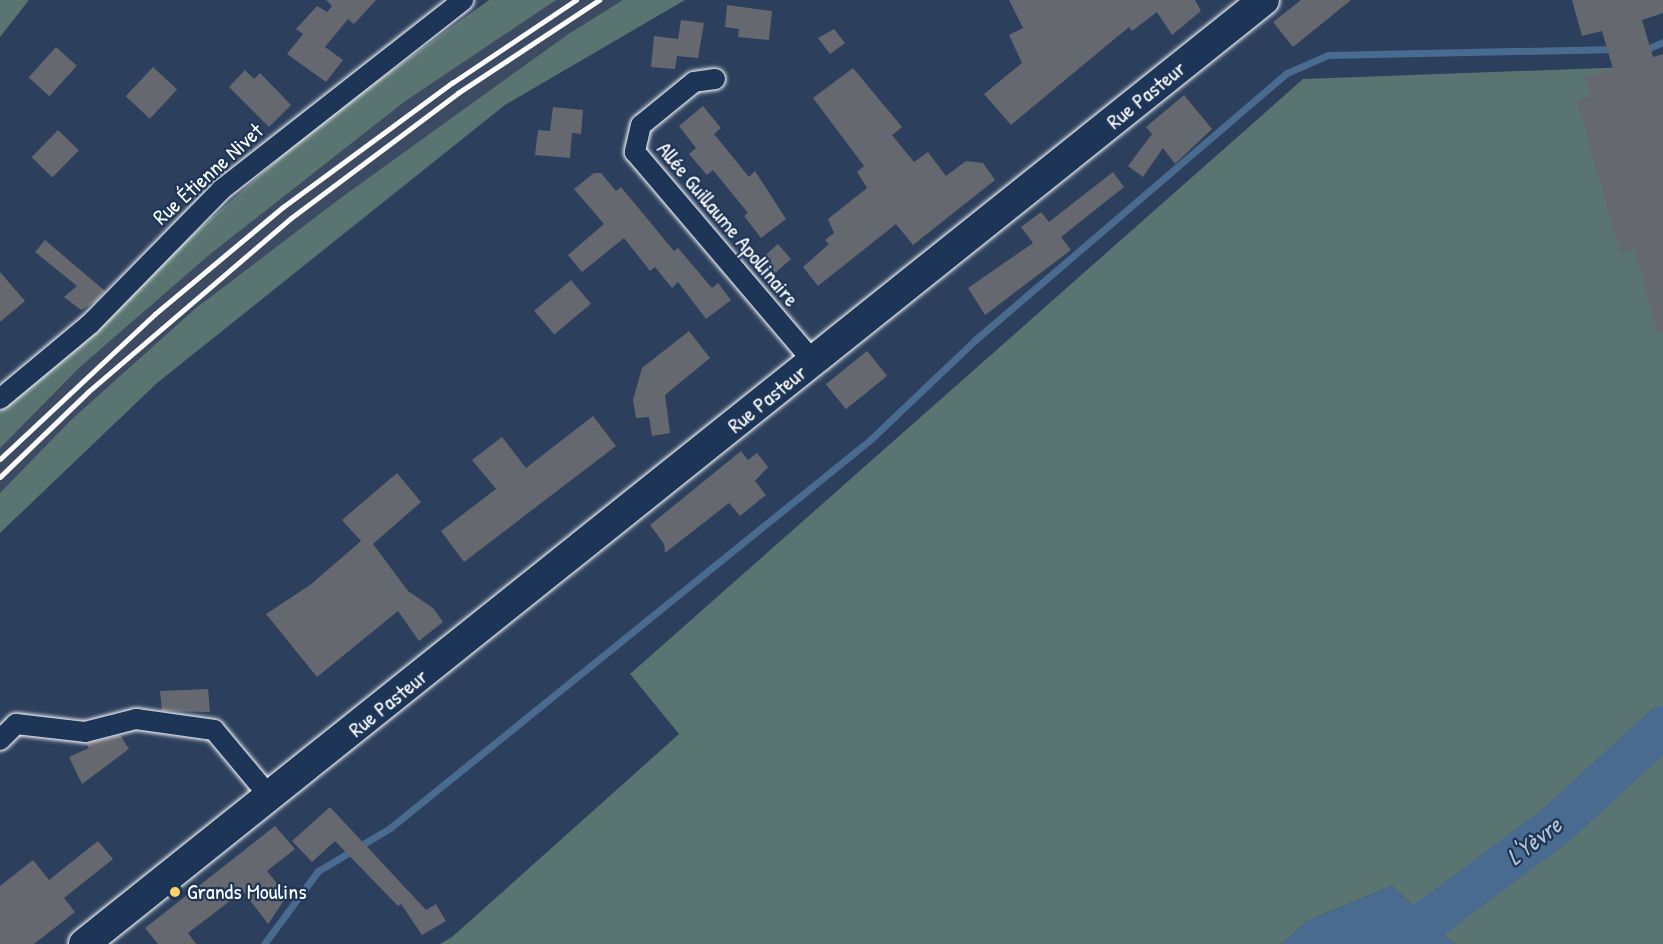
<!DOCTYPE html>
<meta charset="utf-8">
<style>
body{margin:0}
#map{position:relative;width:1663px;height:944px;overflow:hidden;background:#2c3f5c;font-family:"Patrick Hand",sans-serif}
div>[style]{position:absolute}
.built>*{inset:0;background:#3d4b62}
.green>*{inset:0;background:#5a7471}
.water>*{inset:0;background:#496b8f}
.stream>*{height:7px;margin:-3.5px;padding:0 3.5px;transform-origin:3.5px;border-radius:3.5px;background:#496b8f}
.river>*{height:42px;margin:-21px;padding:0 21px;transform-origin:21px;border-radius:21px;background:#496b8f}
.building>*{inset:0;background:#666870;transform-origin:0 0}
.roads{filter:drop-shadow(0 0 2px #fff) drop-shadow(0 0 2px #fff)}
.street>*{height:20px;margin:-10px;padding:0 10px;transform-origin:10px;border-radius:10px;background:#1d3557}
.primary>*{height:30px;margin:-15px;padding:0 15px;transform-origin:15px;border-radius:15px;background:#1d3557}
.rail>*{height:4.5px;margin:-2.25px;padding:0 2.25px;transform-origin:2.25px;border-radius:2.25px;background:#fff}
.dots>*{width:16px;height:16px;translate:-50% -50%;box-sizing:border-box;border:3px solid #1d3557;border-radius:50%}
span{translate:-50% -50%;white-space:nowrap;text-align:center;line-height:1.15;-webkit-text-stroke:4.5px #1d3557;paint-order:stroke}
.street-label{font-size:22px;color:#fff}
.poi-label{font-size:22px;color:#fff}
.left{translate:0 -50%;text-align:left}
.water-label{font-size:24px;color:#b6c4d2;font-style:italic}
</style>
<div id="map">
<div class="built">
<i style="clip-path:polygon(529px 0,656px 0,318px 231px,0 518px,0 434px,161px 279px)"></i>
</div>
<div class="green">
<i style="clip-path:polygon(0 0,29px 0,0 37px)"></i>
<i style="clip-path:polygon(489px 0,556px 0,404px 102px,209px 255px,80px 367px,0 448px,0 411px,76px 350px,172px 253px,318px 124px)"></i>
<i style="clip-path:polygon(623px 0,685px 0,505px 105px,157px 383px,0 533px,0 493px,71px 420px,196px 308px,342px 197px,567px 35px)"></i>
<i style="clip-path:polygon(1663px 62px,1663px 944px,1454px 944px,1392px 886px,1307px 921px,1282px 944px,440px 944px,452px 937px,679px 734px,630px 674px,1303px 79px,1657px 66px)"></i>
</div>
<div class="water">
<i style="clip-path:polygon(1392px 886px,1454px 944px,1282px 944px,1307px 921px)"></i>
</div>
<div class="stream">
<i style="left:1649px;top:48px;width:15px;rotate:-23deg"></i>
<i style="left:264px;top:944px;width:91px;rotate:-53.5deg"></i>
<i style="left:318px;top:871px;width:84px;rotate:-30.8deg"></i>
<i style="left:390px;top:828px;width:617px;rotate:-38.95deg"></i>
<i style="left:870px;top:440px;width:144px;rotate:-43.6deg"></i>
<i style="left:974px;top:341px;width:412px;rotate:-40.6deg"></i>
<i style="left:1287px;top:73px;width:45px;rotate:-23.7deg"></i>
<i style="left:1328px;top:55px;width:279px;rotate:-1.2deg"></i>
</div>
<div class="river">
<i style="left:1396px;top:944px;width:199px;rotate:-36.6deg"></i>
<i style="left:1556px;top:825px;width:145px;rotate:-42.5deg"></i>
</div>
<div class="building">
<i style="clip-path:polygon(326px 0,376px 0,354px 24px,348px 19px,325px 47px,343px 60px,326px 82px,287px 54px,303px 34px,296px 29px,317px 6px,327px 12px,332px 6px)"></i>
<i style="clip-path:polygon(1009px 0,1195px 0,1201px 11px,1172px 35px,1157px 12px,1132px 31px,1129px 27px,1011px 125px,984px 94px,1022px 63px,1009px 35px,1023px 28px)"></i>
<i style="clip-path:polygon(1301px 0,1351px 0,1293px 47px,1273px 22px)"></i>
<i style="clip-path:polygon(1572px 0,1663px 0,1663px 13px,1642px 20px,1653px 57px,1663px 54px,1663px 331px,1658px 332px,1634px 249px,1620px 253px,1577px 100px,1591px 96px,1585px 77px,1613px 69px,1602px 31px,1582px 36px)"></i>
<i style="clip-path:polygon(727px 5px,772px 11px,769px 40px,738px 37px,739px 29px,725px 27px)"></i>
<i style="clip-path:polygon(681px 20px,704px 23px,698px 58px,677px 56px,675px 69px,651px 67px,654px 36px,678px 39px)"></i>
<i style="clip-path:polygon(834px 29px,845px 43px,830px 54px,818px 38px)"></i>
<i style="left:56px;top:47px;width:28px;height:41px;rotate:42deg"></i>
<i style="left:153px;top:67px;width:33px;height:40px;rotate:43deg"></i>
<i style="clip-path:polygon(853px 68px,902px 127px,892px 135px,914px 162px,928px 152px,946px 176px,966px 161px,983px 163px,995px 180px,913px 245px,896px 224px,818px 286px,803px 267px,829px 244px,825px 240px,834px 233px,828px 219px,867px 188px,857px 172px,864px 166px,813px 98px)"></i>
<i style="clip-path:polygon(245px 70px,254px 79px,260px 73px,291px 105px,269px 127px,229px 87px)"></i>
<i style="clip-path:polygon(1184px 95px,1212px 129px,1175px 164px,1163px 148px,1143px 177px,1128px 166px,1152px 134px,1146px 127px)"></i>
<i style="clip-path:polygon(703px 106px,721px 128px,714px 134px,749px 177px,755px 171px,786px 219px,761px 238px,744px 216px,748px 213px,713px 170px,707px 175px,689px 154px,696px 148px,679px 126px)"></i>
<i style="clip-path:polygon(553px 107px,583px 110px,581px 134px,572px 133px,570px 158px,535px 155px,538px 130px,550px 131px)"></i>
<i style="left:58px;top:130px;width:29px;height:38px;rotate:44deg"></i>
<i style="clip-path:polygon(1113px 172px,1124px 187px,1061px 237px,1071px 250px,985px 315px,968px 288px,1033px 243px,1021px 227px,1041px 212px,1049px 222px)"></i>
<i style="clip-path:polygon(594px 173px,601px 173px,616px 191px,621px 187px,674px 251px,678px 248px,712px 288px,718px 283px,731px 300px,706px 319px,678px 282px,672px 288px,655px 267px,650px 271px,624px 238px,582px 272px,568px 255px,604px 224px,574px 189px)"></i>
<i style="clip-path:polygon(45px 240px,105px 291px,95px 302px,81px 310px,64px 297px,77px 286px,35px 252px)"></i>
<i style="left:778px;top:244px;width:20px;height:24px;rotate:49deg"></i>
<i style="clip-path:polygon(0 272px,25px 301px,0 322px)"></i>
<i style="left:571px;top:280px;width:31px;height:48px;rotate:50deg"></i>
<i style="clip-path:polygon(689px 331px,710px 358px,665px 395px,670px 433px,652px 436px,649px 417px,636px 418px,633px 400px,642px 368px)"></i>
<i style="left:867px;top:351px;width:32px;height:53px;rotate:51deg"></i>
<i style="clip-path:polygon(593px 416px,616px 446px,464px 562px,441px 531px,496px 489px,472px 460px,502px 437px,526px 468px)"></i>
<i style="clip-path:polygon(741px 451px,748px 460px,757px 453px,768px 467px,755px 481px,766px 495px,740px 516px,729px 503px,665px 553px,664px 544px,650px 525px)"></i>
<i style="clip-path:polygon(397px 473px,421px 502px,373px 544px,408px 591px,433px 608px,443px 622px,419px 641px,398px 611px,317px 677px,266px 614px,310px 585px,361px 541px,342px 520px)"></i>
<i style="clip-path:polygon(208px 689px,210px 712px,162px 711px,160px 691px)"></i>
<i style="clip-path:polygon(120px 735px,129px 749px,82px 784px,69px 757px,89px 748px,86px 744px)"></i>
<i style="clip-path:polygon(330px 807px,426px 910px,436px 904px,446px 921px,422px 935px,401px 904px,398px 906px,335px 841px,312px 862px,292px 841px)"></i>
<i style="clip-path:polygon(275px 826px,295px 849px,267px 871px,287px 896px,268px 924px,243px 891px,188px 933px,196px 944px,158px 944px,145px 928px)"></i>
<i style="clip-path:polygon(98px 841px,113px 859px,64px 898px,75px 912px,34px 944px,0 944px,0 886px,33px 860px,49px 880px)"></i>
</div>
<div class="roads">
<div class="street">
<i style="left:715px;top:79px;width:21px;rotate:172deg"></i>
<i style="left:694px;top:82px;width:68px;rotate:140.9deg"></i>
<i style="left:641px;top:125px;width:28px;rotate:103deg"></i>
<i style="left:635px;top:152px;width:276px;rotate:49.6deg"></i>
<i style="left:0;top:399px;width:117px;rotate:-39.8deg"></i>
<i style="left:90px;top:324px;width:187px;rotate:-45.6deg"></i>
<i style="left:221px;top:190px;width:308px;rotate:-38.1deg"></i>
<i style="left:0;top:740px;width:23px;rotate:-45deg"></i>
<i style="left:16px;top:724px;width:69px;rotate:6.6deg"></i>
<i style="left:85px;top:732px;width:53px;rotate:-14.3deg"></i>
<i style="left:136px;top:719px;width:79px;rotate:8deg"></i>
<i style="left:214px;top:730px;width:87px;rotate:50.1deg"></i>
</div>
<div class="primary">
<i style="left:84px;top:944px;width:1511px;rotate:-38.66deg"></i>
</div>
</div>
<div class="rail">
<i style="left:0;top:459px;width:212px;rotate:-43.1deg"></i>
<i style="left:155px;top:314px;width:167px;rotate:-39.9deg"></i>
<i style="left:283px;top:207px;width:210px;rotate:-36.3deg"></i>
<i style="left:452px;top:83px;width:149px;rotate:-33.8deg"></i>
<i style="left:0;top:477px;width:122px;rotate:-44deg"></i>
<i style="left:88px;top:392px;width:267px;rotate:-40.6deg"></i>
<i style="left:291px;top:218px;width:209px;rotate:-36.8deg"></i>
<i style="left:458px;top:93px;width:169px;rotate:-33.4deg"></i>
</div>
<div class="dots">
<i style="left:175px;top:892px;background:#ffd166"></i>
</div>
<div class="street-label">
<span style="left:1146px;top:95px;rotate:-39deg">Rue Pasteur</span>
<span style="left:208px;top:174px;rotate:-42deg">Rue Étienne Nivet</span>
<span style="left:728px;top:224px;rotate:50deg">Allée Guillaume Apollinaire</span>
<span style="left:767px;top:399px;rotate:-39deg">Rue Pasteur</span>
<span style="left:388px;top:703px;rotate:-39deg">Rue Pasteur</span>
</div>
<div class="poi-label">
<span class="left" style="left:187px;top:892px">Grands Moulins</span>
</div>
<div class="water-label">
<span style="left:1534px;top:841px;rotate:-38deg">L'Yèvre</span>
</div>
</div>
